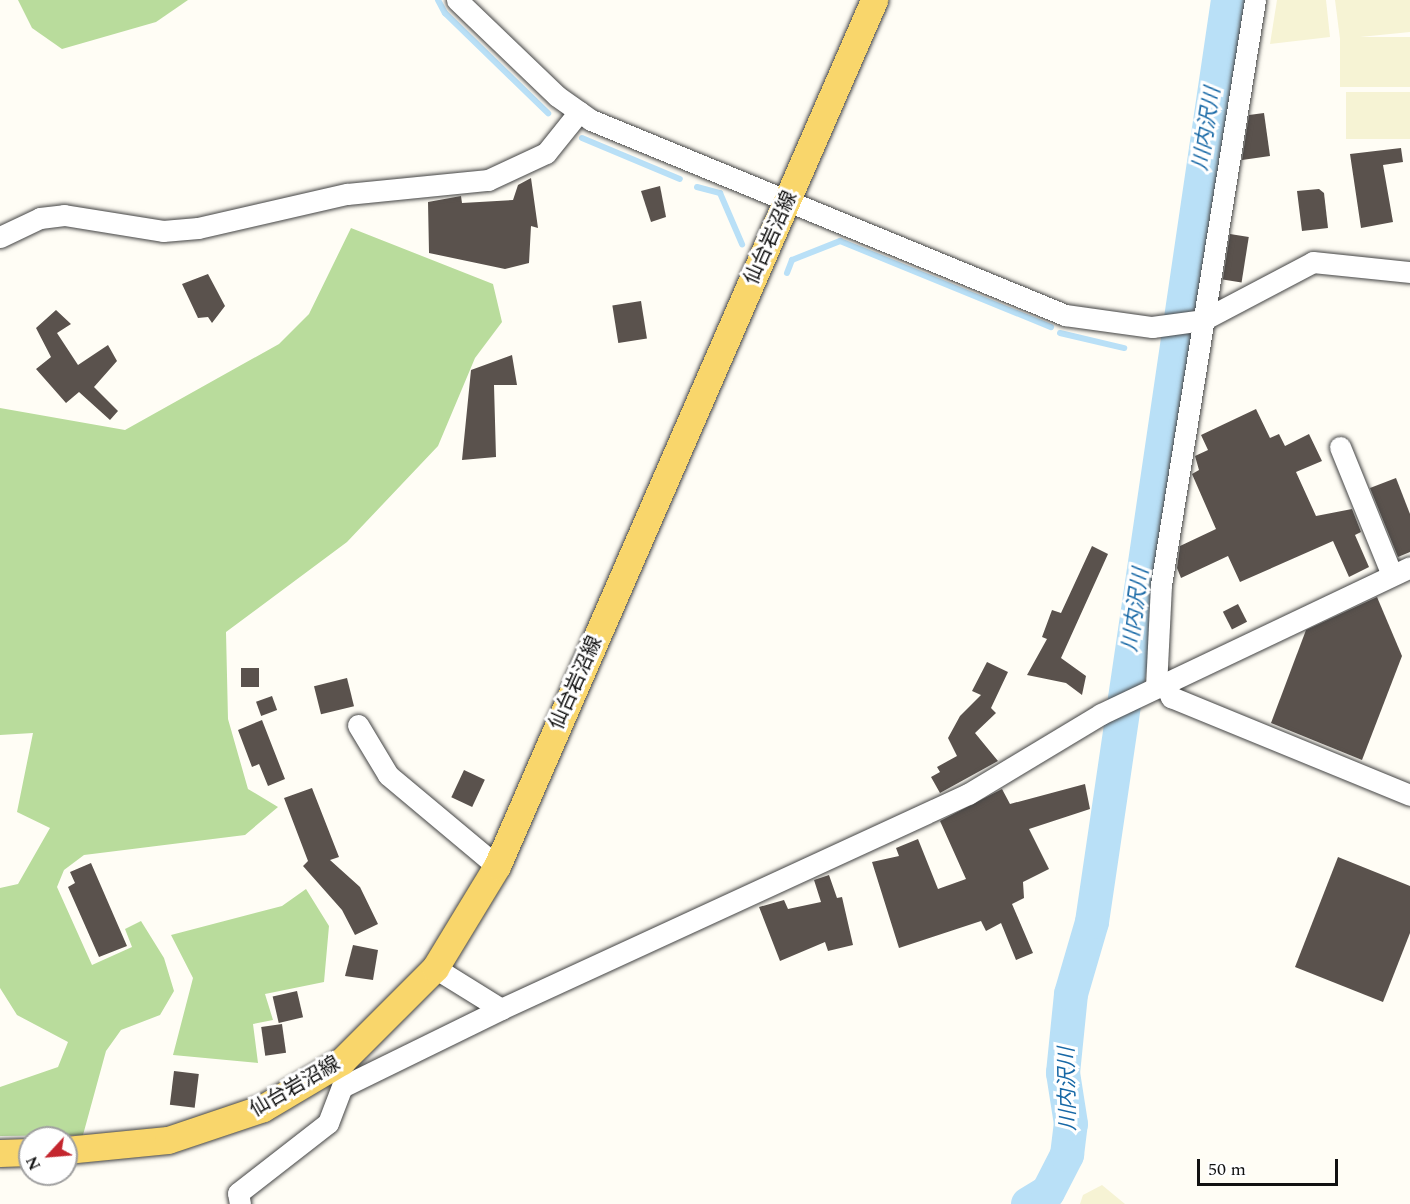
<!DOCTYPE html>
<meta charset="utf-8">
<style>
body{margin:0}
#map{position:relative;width:1410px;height:1204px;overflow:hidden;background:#fffdf5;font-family:Spectral,"Noto Sans JP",serif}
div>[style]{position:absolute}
.farmland>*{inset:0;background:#f6f3d4;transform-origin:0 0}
.forest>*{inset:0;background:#b9dc9c}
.stream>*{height:6px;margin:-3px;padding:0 3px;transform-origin:3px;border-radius:3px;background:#b9e0f7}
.river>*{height:34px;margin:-17px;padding:0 17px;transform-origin:17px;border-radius:17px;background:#b9e0f7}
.building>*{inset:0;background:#5a524d;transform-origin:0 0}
.roads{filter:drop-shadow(0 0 2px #444) drop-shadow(0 0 2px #444)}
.minor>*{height:21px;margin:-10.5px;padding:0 10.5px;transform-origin:10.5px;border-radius:10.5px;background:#fff}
.major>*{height:27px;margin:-13.5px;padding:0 13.5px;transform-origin:13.5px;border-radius:13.5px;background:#f9d66b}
span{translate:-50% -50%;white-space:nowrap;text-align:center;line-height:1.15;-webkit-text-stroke:6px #fff;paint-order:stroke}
.street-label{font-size:20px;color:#111}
.water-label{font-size:21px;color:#1768a6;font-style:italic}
.north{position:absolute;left:18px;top:1126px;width:60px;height:60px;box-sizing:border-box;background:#fff;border:2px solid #a0a0a0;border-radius:50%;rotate:244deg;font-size:16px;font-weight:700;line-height:24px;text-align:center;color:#111}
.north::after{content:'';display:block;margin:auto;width:21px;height:27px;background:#c4262e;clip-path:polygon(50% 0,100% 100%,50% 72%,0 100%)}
.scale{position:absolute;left:1197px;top:1159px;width:141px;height:27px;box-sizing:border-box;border:3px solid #111;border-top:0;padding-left:8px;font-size:18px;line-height:21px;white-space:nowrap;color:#111;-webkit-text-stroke:4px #fff;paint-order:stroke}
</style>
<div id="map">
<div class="farmland">
<i style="clip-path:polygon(1277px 0,1326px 0,1330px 37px,1270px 44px)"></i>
<i style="clip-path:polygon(1335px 0,1410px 0,1410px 32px,1340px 39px)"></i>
<i style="left:1410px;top:37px;width:50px;height:70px;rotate:90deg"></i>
<i style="left:1410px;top:92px;width:47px;height:64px;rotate:90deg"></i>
<i style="clip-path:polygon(1102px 1185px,1125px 1204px,1080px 1204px,1083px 1195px)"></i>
</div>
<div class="forest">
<i style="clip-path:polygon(18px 0,188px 0,156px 22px,62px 49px,32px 28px)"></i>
<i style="clip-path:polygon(351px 228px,493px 284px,502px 322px,475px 358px,438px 446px,347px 542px,226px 632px,228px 719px,248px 789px,278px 807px,245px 835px,84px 855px,64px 870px,57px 887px,92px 965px,132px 947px,125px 929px,141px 921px,164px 958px,174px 991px,160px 1015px,121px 1030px,106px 1051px,83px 1135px,0 1136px,0 1087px,58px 1067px,68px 1042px,17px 1015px,0 988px,0 888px,18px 884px,50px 828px,17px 812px,33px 733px,0 735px,0 408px,125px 430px,279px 344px,309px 314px)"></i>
<i style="clip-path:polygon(306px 889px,329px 926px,324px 982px,265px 994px,273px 1020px,253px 1024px,258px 1063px,173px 1055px,193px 978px,171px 935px,282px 906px)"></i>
</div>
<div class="stream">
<i style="left:438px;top:0;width:15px;rotate:62deg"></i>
<i style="left:445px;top:13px;width:144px;rotate:44.2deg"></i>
<i style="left:582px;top:138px;width:106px;rotate:22.7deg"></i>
<i style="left:697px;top:187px;width:24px;rotate:15deg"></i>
<i style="left:720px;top:193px;width:56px;rotate:66.7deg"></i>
<i style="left:787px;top:273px;width:14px;rotate:-69deg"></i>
<i style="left:792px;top:260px;width:52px;rotate:-21.6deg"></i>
<i style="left:840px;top:241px;width:228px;rotate:22.2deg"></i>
<i style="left:1060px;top:333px;width:66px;rotate:13.2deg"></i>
<i style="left:1165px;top:345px;width:11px;rotate:-15deg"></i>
</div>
<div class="river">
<i style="left:1028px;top:1204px;width:23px;rotate:-31deg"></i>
<i style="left:1048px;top:1192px;width:42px;rotate:-62.8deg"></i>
<i style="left:1067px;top:1155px;width:31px;rotate:-83deg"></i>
<i style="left:1071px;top:1124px;width:52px;rotate:-98.9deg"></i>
<i style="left:1063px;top:1073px;width:79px;rotate:-84.2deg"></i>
<i style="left:1071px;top:994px;width:75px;rotate:-73.7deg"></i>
<i style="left:1092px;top:922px;width:932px;rotate:-81.61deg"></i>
</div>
<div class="building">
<i style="clip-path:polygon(1264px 113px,1270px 156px,1242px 160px,1249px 115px)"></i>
<i style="clip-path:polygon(1401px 148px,1403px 162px,1383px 165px,1393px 222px,1361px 228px,1350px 154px)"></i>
<i style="clip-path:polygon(531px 178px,538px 228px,531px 226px,529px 263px,505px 269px,429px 253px,428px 202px,461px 196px,462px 203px,513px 200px,518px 185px)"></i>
<i style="clip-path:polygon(660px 186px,666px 217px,651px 222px,641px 191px)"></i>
<i style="clip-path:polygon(1319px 189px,1324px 193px,1328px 228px,1302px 231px,1297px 191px)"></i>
<i style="left:1230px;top:234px;width:19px;height:46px;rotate:9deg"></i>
<i style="clip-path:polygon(208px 274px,225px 306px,212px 323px,208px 317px,198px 318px,182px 284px)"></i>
<i style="left:641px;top:301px;width:38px;height:29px;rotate:81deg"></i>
<i style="clip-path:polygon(56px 310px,71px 324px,57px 333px,78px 365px,108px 345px,117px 361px,94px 387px,118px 411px,110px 420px,79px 392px,66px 403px,36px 369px,51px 357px,36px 328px)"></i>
<i style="clip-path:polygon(512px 355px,517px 385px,494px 385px,496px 457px,462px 460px,471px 370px)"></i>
<i style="clip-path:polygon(1256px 409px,1270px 438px,1279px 434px,1285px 446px,1309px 434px,1322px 461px,1296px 472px,1316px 516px,1352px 509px,1361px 532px,1355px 535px,1369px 567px,1349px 577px,1333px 541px,1240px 582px,1228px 556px,1181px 578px,1177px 568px,1180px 546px,1216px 529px,1192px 474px,1199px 470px,1195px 456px,1208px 450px,1201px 435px)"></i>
<i style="clip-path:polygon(1396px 478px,1410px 514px,1410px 552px,1398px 557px,1370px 488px)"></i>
<i style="clip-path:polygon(1092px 546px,1108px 554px,1061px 658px,1086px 676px,1082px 695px,1066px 683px,1027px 675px,1047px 639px,1042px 637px,1052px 610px,1061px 613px)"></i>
<i style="clip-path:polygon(1377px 597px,1402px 656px,1362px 760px,1271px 723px,1306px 630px)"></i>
<i style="left:1238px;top:604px;width:20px;height:17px;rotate:63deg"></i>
<i style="clip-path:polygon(987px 662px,1008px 672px,991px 708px,996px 713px,975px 733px,998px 761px,940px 793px,931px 777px,940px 772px,937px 767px,957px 756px,948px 738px,960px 716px,981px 695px,972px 691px)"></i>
<i style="left:259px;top:668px;width:19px;height:18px;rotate:90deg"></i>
<i style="left:347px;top:678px;width:29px;height:34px;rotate:76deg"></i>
<i style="left:272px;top:696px;width:15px;height:17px;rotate:70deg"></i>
<i style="clip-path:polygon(262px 720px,285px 779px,268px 786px,259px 764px,252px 767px,238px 730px)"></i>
<i style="left:464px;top:770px;width:23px;height:30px;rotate:25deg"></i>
<i style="clip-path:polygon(1085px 784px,1090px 809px,1029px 829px,1049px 869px,1023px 882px,1024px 898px,1012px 904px,1033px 953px,1016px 960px,1001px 923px,986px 931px,981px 921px,899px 948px,872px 862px,899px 856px,896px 848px,918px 839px,938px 889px,966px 879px,940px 821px,1002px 789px,1010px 804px)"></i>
<i style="clip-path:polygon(312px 788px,339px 857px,330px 860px,360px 887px,378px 924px,355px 935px,342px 910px,303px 866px,308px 861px,284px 798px)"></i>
<i style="clip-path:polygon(1338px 857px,1410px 886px,1410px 933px,1383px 1002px,1295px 967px)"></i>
<i style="clip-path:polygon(91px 863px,127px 946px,99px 957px,68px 887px,75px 883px,70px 872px)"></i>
<i style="clip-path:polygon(829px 875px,837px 898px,842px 897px,853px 945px,828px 951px,825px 942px,780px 961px,759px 907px,784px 900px,788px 909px,821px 902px,814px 880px)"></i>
<i style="clip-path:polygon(353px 945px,378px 950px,373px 980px,345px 976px)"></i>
<i style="left:297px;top:991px;width:27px;height:25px;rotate:77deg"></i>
<i style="left:282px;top:1024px;width:29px;height:21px;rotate:82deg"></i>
<i style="left:174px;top:1071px;width:25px;height:34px;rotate:7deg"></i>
</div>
<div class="roads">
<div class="minor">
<i style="left:457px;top:0;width:139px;rotate:43.8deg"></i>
<i style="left:557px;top:96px;width:42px;rotate:35.2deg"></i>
<i style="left:591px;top:120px;width:513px;rotate:22.36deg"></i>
<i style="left:1065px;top:315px;width:88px;rotate:7.9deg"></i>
<i style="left:1152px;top:327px;width:51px;rotate:-7.8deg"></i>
<i style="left:1203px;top:320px;width:124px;rotate:-27.8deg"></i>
<i style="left:1313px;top:262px;width:98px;rotate:5.9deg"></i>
<i style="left:0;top:237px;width:44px;rotate:-25.4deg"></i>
<i style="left:40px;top:218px;width:24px;rotate:-7deg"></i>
<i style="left:64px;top:215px;width:100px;rotate:9.2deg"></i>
<i style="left:163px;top:231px;width:35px;rotate:-5deg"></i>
<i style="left:198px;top:228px;width:153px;rotate:-12.9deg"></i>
<i style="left:347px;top:194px;width:142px;rotate:-5.7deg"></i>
<i style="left:488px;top:180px;width:64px;rotate:-25deg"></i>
<i style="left:546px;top:153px;width:53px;rotate:-51.2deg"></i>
<i style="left:1340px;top:447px;width:138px;rotate:67.9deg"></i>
<i style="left:1164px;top:682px;width:17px;rotate:65deg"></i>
<i style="left:1171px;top:697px;width:258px;rotate:22.3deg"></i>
<i style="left:1156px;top:687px;width:102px;rotate:-87.2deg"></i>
<i style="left:1161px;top:585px;width:593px;rotate:-80.87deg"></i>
<i style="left:358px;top:725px;width:58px;rotate:59deg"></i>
<i style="left:388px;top:775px;width:142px;rotate:39.9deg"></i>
<i style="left:435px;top:968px;width:78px;rotate:31.8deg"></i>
<i style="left:501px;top:1009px;width:514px;rotate:-24.72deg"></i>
<i style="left:968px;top:794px;width:155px;rotate:-31deg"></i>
<i style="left:1101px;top:714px;width:342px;rotate:-25.4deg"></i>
<i style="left:240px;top:1204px;width:11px;rotate:-100deg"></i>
<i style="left:238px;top:1193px;width:114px;rotate:-37.9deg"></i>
<i style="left:328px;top:1123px;width:39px;rotate:-69deg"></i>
<i style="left:342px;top:1087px;width:177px;rotate:-26.1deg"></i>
</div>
<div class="major">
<i style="left:66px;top:1150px;width:102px;rotate:-5.6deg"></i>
<i style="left:168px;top:1140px;width:100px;rotate:-18.6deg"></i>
<i style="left:263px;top:1108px;width:92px;rotate:-30.7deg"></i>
<i style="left:342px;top:1061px;width:132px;rotate:-45deg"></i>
<i style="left:435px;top:968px;width:119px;rotate:-58.7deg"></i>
<i style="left:497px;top:866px;width:945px;rotate:-66.47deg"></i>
<i style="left:0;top:1153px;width:30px;rotate:-2deg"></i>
</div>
</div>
<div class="street-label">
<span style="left:771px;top:238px;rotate:-66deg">仙台岩沼線</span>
<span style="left:576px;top:683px;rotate:-66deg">仙台岩沼線</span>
<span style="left:295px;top:1087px;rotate:-30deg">仙台岩沼線</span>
</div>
<div class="water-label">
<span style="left:1207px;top:129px;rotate:-81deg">川内沢川</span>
<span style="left:1136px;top:610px;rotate:-82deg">川内沢川</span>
<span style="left:1068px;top:1089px;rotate:-91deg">川内沢川</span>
</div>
<div class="north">N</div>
<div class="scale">50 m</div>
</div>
